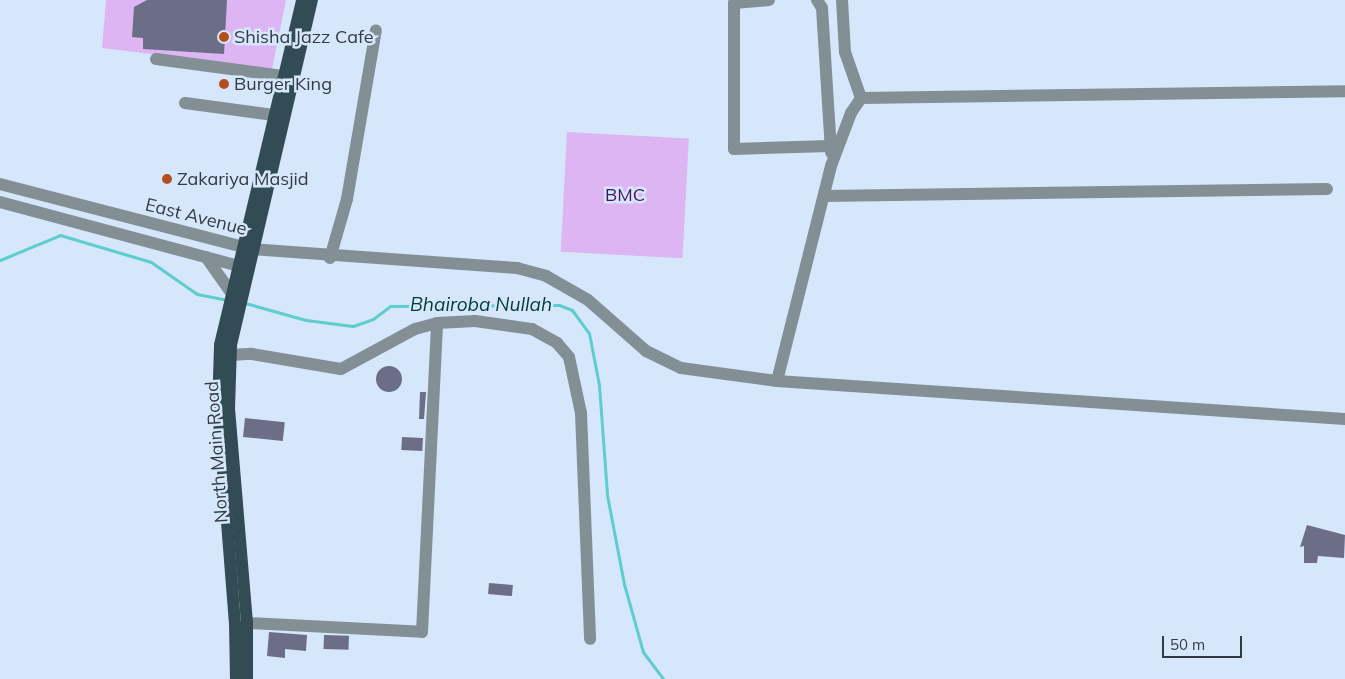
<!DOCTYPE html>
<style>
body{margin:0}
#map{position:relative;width:1345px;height:679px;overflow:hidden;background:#d7e7fb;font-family:Mulish,sans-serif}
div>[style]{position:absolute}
.green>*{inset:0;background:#ddb5f3;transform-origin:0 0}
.stream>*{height:3px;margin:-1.5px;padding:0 1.5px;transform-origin:1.5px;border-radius:1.5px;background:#5dcdcd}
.building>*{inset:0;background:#6c6d87;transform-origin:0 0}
.round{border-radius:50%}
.minor>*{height:12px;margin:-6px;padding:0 6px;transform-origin:6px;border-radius:6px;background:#829096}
.major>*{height:12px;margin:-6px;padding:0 6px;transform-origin:6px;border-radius:6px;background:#324b55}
.dots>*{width:14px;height:14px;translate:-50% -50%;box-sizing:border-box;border:2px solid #d7e7fb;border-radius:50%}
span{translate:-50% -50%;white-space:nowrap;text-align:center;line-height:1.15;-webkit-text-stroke:5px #d7e7fb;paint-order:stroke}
.poi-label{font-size:18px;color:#323a44}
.left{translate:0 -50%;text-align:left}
.park-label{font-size:18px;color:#48115e}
.street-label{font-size:18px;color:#323a44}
.water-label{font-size:19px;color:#013939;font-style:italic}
.scale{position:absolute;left:1162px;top:636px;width:80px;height:22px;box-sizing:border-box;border:2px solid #323a44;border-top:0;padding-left:6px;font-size:15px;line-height:18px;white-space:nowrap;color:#323a44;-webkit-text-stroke:4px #d7e7fb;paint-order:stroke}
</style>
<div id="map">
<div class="green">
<i style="clip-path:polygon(106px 0,286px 0,272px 69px,102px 48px)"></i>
<i style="left:567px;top:132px;width:122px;height:120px;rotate:3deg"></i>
</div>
<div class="stream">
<i style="left:0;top:260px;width:65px;rotate:-22.6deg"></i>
<i style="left:60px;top:235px;width:95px;rotate:16.5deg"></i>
<i style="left:151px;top:262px;width:56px;rotate:34.8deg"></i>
<i style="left:197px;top:294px;width:31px;rotate:11deg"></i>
<i style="left:245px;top:303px;width:63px;rotate:15.6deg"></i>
<i style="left:306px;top:320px;width:47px;rotate:7.3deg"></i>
<i style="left:353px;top:326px;width:21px;rotate:-19deg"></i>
<i style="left:373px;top:319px;width:21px;rotate:-37deg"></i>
<i style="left:390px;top:306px;width:169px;rotate:-0.3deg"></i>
<i style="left:559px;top:305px;width:14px;rotate:21deg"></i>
<i style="left:572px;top:310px;width:29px;rotate:54deg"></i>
<i style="left:589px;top:333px;width:53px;rotate:79.1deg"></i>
<i style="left:599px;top:385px;width:110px;rotate:85.8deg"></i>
<i style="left:607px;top:495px;width:91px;rotate:79.2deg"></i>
<i style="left:624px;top:584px;width:71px;rotate:74.4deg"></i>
<i style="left:643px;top:652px;width:34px;rotate:53deg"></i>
</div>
<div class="building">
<i style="clip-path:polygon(147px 0,227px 0,224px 54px,143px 49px,143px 38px,132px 37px,134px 7px)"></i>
<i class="round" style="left:376px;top:366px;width:26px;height:26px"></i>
<i style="clip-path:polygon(420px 392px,426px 392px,424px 419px,419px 419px)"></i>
<i style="left:245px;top:418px;width:40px;height:19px;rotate:6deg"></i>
<i style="left:402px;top:437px;width:21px;height:13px;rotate:3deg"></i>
<i style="clip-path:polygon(1307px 525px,1345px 535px,1344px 558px,1318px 556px,1317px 563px,1304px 563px,1304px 546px,1300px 547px)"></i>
<i style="left:489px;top:583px;width:24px;height:11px;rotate:5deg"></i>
<i style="clip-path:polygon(269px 632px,307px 635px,306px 651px,285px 649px,285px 658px,267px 656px)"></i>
<i style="left:324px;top:635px;width:25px;height:14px;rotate:2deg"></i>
</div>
<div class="minor">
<i style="left:769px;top:0;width:35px;rotate:175deg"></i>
<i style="left:734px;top:3px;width:146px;rotate:90deg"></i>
<i style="left:734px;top:149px;width:96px;rotate:-1.8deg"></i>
<i style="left:817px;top:0;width:9px;rotate:58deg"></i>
<i style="left:822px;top:8px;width:145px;rotate:86.4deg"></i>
<i style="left:842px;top:0;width:52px;rotate:86.7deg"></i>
<i style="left:845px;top:52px;width:49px;rotate:70.8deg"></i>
<i style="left:156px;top:59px;width:128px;rotate:7.6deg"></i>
<i style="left:185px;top:103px;width:90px;rotate:7.7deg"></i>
<i style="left:0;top:184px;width:259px;rotate:14.5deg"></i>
<i style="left:251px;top:249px;width:267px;rotate:4.1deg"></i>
<i style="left:517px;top:268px;width:30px;rotate:15deg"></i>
<i style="left:546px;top:276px;width:48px;rotate:29.7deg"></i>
<i style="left:588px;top:300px;width:77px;rotate:41.3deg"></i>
<i style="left:646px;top:351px;width:39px;rotate:26deg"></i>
<i style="left:681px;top:368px;width:97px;rotate:7.7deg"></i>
<i style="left:777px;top:381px;width:569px;rotate:3.83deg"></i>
<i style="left:824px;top:196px;width:503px;rotate:-0.8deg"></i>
<i style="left:0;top:202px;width:256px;rotate:15deg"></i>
<i style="left:206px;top:257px;width:42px;rotate:54.8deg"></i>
<i style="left:330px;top:258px;width:61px;rotate:-73.9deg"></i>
<i style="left:347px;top:199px;width:171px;rotate:-80.3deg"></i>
<i style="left:230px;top:355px;width:22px;rotate:-3deg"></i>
<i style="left:252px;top:354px;width:90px;rotate:9.6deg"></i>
<i style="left:341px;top:369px;width:84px;rotate:-28.4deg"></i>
<i style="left:415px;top:329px;width:23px;rotate:-15deg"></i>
<i style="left:437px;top:323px;width:38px;rotate:-3deg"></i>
<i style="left:475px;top:321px;width:58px;rotate:8deg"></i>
<i style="left:532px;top:329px;width:29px;rotate:29deg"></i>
<i style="left:557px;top:343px;width:18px;rotate:49deg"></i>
<i style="left:569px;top:357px;width:57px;rotate:77.9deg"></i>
<i style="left:581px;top:413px;width:226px;rotate:87.7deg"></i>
<i style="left:777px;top:381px;width:222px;rotate:-75.9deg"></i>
<i style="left:831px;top:166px;width:57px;rotate:-69.3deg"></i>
<i style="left:851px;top:113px;width:18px;rotate:-56deg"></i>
<i style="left:861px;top:98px;width:484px;rotate:-0.8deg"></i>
<i style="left:247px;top:623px;width:175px;rotate:2.9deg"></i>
<i style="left:422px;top:632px;width:309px;rotate:-87.2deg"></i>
</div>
<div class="major">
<i style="left:236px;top:679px;width:55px;rotate:-91deg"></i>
<i style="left:235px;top:624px;width:215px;rotate:-94.5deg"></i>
<i style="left:218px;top:410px;width:65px;rotate:-88.2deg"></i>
<i style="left:220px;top:345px;width:355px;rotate:-76.6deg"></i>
<i style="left:247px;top:679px;width:56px;rotate:-90deg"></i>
<i style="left:247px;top:623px;width:215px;rotate:-94.8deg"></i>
<i style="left:229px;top:409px;width:64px;rotate:-88.2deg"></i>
<i style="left:231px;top:345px;width:354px;rotate:-76.8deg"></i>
</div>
<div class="dots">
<i style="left:224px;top:37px;background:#b34e1f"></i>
<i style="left:224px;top:84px;background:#b34e1f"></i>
<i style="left:167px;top:179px;background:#b34e1f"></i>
</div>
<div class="poi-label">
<span class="left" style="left:234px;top:37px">Shisha Jazz Cafe</span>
<span class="left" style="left:234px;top:84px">Burger King</span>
<span class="left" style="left:177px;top:179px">Zakariya Masjid</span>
</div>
<div class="park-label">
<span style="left:625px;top:195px">BMC</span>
</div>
<div class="street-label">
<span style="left:196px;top:217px;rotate:14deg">East Avenue</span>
<span style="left:217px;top:452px;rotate:-94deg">North Main Road</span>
</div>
<div class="water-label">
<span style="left:481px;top:305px">Bhairoba Nullah</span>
</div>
<div class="scale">50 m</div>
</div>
